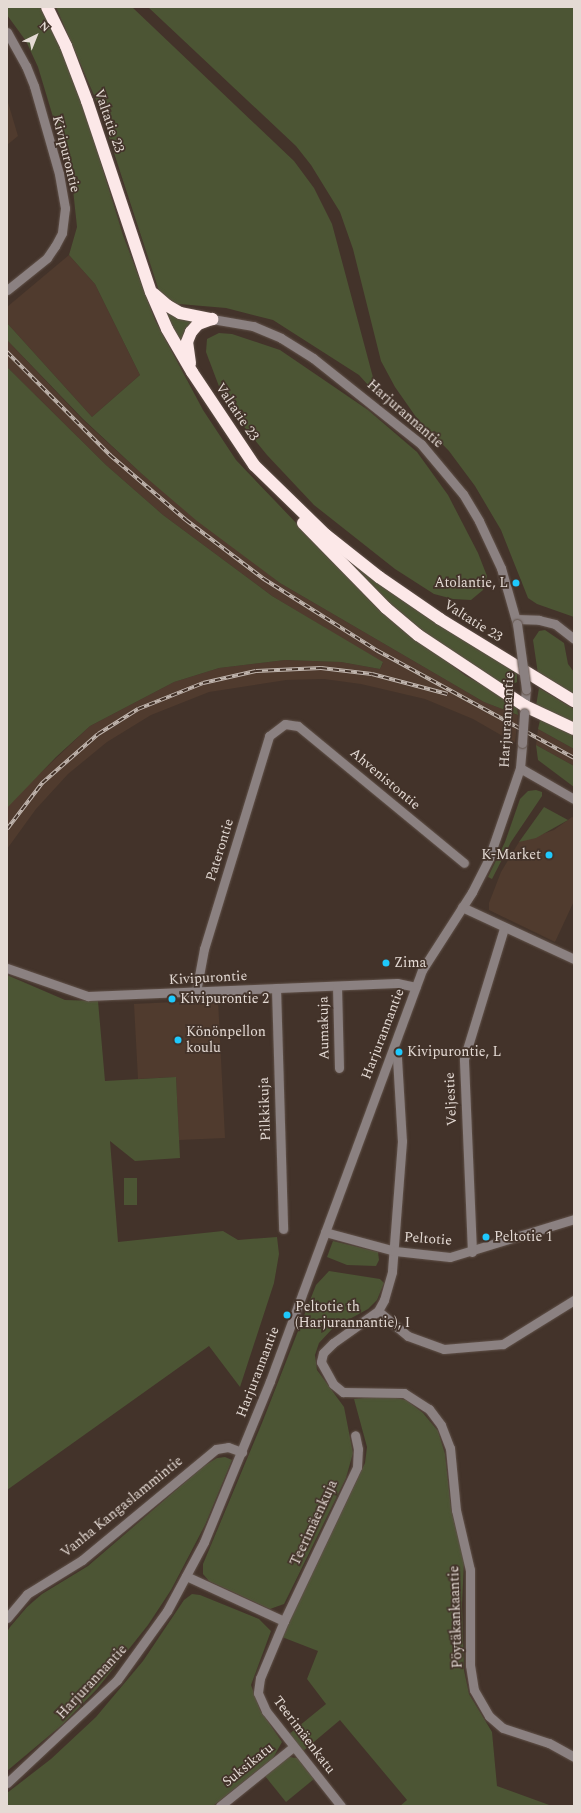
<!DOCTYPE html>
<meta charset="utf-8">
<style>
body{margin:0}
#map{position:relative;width:581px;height:1813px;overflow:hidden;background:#43332a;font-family:Spectral,serif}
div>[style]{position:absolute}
.built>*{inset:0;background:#503b2e}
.green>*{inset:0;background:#4c5534;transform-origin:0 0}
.roads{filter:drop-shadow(0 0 1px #605149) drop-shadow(0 0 1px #605149)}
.minor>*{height:9px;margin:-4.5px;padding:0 4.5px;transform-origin:4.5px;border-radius:4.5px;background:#8b8181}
.highway>*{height:12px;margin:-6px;padding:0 6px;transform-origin:6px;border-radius:6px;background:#fce8e8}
.rail>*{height:3.5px;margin-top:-1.75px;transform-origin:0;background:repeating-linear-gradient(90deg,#43332a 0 6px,#c1b6af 0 12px);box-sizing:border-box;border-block:1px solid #c1b6af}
.bridges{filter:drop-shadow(0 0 1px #605149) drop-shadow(0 0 1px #605149)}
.minor-bridge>*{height:9px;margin:-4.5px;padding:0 4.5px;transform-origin:4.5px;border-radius:4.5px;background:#8b8181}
.dots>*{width:11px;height:11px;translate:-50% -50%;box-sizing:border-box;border:2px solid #43332a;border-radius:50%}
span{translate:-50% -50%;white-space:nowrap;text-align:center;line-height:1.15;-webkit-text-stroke:3.5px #43332a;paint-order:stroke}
.street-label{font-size:14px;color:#e4dad4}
.poi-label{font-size:14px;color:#e4dad4}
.right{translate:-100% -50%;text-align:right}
.left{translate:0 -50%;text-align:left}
.frame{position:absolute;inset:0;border:8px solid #e4dad4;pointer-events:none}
.north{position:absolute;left:16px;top:16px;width:40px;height:40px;-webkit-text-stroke:3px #43332a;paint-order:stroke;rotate:43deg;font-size:11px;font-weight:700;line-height:16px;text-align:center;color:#e4dad4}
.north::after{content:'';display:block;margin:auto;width:14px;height:18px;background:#e4dad4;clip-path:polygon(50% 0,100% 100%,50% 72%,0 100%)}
</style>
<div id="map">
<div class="built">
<i style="clip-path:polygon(7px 99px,18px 136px,7px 145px)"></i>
<i style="clip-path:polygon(69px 255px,95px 284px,140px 375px,92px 417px,7px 323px,7px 307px)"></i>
<i style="clip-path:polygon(7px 340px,82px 419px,142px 474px,280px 583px,484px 702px,518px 715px,515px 743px,473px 719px,425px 699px,361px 684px,324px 679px,286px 680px,209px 692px,151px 715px,107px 742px,68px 774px,36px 809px,7px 849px,7px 808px,14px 798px,90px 726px,174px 682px,219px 668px,285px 660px,341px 662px,380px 669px,383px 663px,272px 596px,163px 515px,106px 465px,7px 367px)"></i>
<i style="clip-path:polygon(538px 729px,574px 749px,574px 766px,536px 745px)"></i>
<i style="clip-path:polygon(572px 817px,574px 818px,574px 901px,555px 942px,489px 910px,489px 903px,501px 872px,519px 842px,554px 830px)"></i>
<i style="clip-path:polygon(218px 1000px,225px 1138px,179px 1140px,176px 1077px,138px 1079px,134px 1004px)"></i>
</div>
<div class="green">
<i style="clip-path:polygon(7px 7px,40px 7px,52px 28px,78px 89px,123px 235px,155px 320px,203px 410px,236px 460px,380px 611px,466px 676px,510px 700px,517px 707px,518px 715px,484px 702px,280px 583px,197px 521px,142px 474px,83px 419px,7px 340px,7px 323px,92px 417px,140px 375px,95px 284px,69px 255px,77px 227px,72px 180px,38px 67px,26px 41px,7px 15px)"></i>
<i style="clip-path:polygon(56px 7px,132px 7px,294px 161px,314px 188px,332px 224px,378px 396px,359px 375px,273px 320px,226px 308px,179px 304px,184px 311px,160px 294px,99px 107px)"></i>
<i style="clip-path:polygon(148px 7px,574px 7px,574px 617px,537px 604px,528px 598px,501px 530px,475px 486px,449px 451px,416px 417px,395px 387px,381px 361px,353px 249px,340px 212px,311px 165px,296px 146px)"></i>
<i style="clip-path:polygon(163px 310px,198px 320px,184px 332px,180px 344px)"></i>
<i style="clip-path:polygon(219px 333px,232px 334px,280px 350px,368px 410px,417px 452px,448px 495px,478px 553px,487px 576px,483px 590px,471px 600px,453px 599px,434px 594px,395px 569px,314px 505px,267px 455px,237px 418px,220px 389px,206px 352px,207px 339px)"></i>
<i style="clip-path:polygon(7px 367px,106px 465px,163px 515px,272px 596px,383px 662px,380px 669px,341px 662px,285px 660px,219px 668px,174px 682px,90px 726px,56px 757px,7px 808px)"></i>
<i style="clip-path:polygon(323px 540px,395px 595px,517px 673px,517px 682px,511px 685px,503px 684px,437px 644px,414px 627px)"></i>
<i style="clip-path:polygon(545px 630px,564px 643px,568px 664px,574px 672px,574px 695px,538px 674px,533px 640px,539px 631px)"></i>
<i style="clip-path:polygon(539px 688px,574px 709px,574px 724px,536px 706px)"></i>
<i style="clip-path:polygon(543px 719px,572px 732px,574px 749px,538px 729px,540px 720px)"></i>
<i style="clip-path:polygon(536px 745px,574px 766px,574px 787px,538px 760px)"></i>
<i style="clip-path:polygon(536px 790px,542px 792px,542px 796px,511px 842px,492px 879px,488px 877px,505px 842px,520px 799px,528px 791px)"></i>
<i style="clip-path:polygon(544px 807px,568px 820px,536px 838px,519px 842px)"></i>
<i style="clip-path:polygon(7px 975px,65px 1000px,98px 1001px,105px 1081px,176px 1077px,180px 1158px,135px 1161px,110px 1141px,118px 1242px,223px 1231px,238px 1240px,277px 1237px,279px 1254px,274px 1283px,240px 1387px,209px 1346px,7px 1490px)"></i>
<i style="left:124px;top:1178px;width:13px;height:27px"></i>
<i style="clip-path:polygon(333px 1241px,378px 1252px,379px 1260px,376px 1266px,347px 1265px,327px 1257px)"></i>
<i style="clip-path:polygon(329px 1271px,380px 1279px,384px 1283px,377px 1300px,368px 1309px,333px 1328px,319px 1343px,315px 1355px,317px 1370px,344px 1407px,353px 1453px,346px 1478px,290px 1592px,284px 1604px,270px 1609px,209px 1581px,203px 1574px,203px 1564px,262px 1423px,316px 1285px)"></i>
<i style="clip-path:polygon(385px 1396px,406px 1400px,423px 1413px,438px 1431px,445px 1454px,451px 1509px,464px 1561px,462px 1605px,464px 1670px,469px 1694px,492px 1732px,497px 1786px,552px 1806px,400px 1806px,407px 1800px,340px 1720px,302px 1752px,288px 1735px,326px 1704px,307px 1679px,318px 1651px,282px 1637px,365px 1463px,367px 1447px,354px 1399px)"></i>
<i style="clip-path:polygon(225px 1457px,232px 1460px,205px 1525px,171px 1590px,148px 1625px,97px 1689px,63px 1724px,7px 1771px,7px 1632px,10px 1627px,27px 1607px,42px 1594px,88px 1566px,204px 1466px,217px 1458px)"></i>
<i style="clip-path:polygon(192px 1594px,200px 1595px,259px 1619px,271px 1631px,251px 1685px,260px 1710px,282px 1742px,273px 1758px,213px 1806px,7px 1806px,7px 1793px,51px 1759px,96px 1717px,143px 1661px,184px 1600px)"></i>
<i style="clip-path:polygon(289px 1757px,297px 1758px,314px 1779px,286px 1802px,265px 1776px)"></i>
</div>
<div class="roads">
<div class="minor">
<i style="left:7px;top:32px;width:39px;rotate:61deg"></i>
<i style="left:26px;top:66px;width:22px;rotate:68deg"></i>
<i style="left:34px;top:86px;width:91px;rotate:74.1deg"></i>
<i style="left:59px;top:174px;width:35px;rotate:80deg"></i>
<i style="left:65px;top:208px;width:25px;rotate:97deg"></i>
<i style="left:62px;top:233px;width:15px;rotate:118deg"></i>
<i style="left:55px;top:246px;width:14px;rotate:124deg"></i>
<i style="left:47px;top:258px;width:51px;rotate:141.3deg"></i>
<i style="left:212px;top:319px;width:42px;rotate:9.7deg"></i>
<i style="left:253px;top:326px;width:30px;rotate:23deg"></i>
<i style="left:281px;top:338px;width:38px;rotate:32deg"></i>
<i style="left:313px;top:358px;width:138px;rotate:38.5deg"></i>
<i style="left:421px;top:444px;width:65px;rotate:50deg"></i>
<i style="left:463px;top:494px;width:31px;rotate:59deg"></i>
<i style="left:479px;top:521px;width:52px;rotate:64.9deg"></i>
<i style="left:501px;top:568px;width:58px;rotate:74.1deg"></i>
<i style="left:516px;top:619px;width:23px;rotate:2deg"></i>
<i style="left:539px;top:620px;width:16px;rotate:14deg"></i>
<i style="left:555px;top:624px;width:24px;rotate:38deg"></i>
<i style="left:524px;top:711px;width:22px;rotate:-85deg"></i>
<i style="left:520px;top:768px;width:62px;rotate:29.9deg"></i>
<i style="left:462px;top:907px;width:123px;rotate:24.9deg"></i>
<i style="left:7px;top:968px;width:86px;rotate:19.1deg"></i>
<i style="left:88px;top:996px;width:309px;rotate:-2.4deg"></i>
<i style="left:397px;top:983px;width:19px;rotate:12deg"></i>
<i style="left:337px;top:986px;width:82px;rotate:88.6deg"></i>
<i style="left:276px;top:988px;width:241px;rotate:88.3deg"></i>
<i style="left:196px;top:992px;width:44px;rotate:-79.5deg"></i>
<i style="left:204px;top:949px;width:223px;rotate:-73deg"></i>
<i style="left:269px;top:736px;width:20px;rotate:-37deg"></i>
<i style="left:285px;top:724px;width:13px;rotate:9deg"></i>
<i style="left:298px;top:726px;width:215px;rotate:39.5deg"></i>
<i style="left:392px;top:1054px;width:6px;rotate:39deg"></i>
<i style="left:397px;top:1058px;width:83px;rotate:86.6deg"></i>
<i style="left:402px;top:1141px;width:131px;rotate:94.4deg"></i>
<i style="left:392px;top:1272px;width:29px;rotate:106deg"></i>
<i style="left:384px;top:1300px;width:13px;rotate:119deg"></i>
<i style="left:378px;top:1311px;width:55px;rotate:144.6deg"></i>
<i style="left:333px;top:1343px;width:14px;rotate:135deg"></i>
<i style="left:323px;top:1353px;width:9px;rotate:103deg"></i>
<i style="left:321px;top:1362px;width:25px;rotate:61deg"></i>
<i style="left:333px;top:1384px;width:13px;rotate:39deg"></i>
<i style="left:343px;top:1392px;width:61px;rotate:0.9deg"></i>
<i style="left:404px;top:1393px;width:30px;rotate:33deg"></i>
<i style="left:429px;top:1409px;width:20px;rotate:53deg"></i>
<i style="left:441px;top:1425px;width:25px;rotate:69deg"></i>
<i style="left:450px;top:1448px;width:62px;rotate:84.5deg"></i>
<i style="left:456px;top:1510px;width:62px;rotate:76.9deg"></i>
<i style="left:470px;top:1570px;width:95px;rotate:90deg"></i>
<i style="left:470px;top:1665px;width:25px;rotate:81deg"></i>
<i style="left:474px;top:1690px;width:30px;rotate:60deg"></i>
<i style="left:489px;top:1716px;width:18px;rotate:41deg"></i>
<i style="left:503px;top:1728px;width:48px;rotate:18.1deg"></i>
<i style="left:549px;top:1743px;width:29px;rotate:29deg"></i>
<i style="left:325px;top:1232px;width:73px;rotate:15.2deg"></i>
<i style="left:395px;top:1251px;width:55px;rotate:6.2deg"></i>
<i style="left:450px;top:1257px;width:130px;rotate:-17deg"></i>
<i style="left:472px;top:1252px;width:193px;rotate:-92.4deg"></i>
<i style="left:464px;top:1059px;width:137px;rotate:-73deg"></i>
<i style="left:378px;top:1311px;width:39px;rotate:40deg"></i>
<i style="left:408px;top:1336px;width:38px;rotate:20deg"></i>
<i style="left:444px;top:1349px;width:59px;rotate:-4.8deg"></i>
<i style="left:503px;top:1344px;width:84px;rotate:-31.8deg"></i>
<i style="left:186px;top:1576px;width:108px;rotate:24.7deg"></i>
<i style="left:284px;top:1621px;width:62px;rotate:112.8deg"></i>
<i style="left:260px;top:1678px;width:15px;rotate:98deg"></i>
<i style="left:258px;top:1693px;width:20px;rotate:66deg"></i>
<i style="left:266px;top:1711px;width:121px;rotate:51.7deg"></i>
<i style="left:7px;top:1618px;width:31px;rotate:-50deg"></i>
<i style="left:27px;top:1594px;width:65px;rotate:-31.7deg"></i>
<i style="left:82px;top:1560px;width:174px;rotate:-39.6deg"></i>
<i style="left:216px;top:1449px;width:12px;rotate:-9deg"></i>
<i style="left:228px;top:1447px;width:15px;rotate:20deg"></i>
<i style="left:284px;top:1621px;width:170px;rotate:-64.6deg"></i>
<i style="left:357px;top:1467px;width:18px;rotate:-87deg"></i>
<i style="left:358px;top:1449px;width:14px;rotate:-102deg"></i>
<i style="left:7px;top:1783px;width:151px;rotate:-43.1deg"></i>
<i style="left:117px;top:1680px;width:85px;rotate:-54.1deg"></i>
<i style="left:167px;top:1611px;width:78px;rotate:-61.8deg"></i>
<i style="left:204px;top:1542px;width:174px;rotate:-67.7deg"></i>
<i style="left:270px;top:1381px;width:438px;rotate:-69.7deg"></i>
<i style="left:422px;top:970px;width:93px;rotate:-57.3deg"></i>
<i style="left:472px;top:892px;width:38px;rotate:-63deg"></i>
<i style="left:489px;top:858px;width:95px;rotate:-71deg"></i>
<i style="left:520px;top:768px;width:25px;rotate:-85deg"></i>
<i style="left:220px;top:1806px;width:94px;rotate:-38.9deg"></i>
</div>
<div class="highway">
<i style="left:47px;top:7px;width:43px;rotate:64deg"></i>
<i style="left:66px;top:46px;width:59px;rotate:69.1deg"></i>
<i style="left:87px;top:101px;width:201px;rotate:71.5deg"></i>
<i style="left:151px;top:292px;width:40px;rotate:66.6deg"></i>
<i style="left:167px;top:329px;width:50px;rotate:59.8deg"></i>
<i style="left:192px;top:372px;width:112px;rotate:56.3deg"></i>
<i style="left:254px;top:465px;width:100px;rotate:44.2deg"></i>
<i style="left:326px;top:535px;width:68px;rotate:38.4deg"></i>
<i style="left:379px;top:577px;width:74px;rotate:34.5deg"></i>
<i style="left:440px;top:619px;width:157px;rotate:31.5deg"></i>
<i style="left:154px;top:294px;width:18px;rotate:41deg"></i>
<i style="left:168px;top:306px;width:14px;rotate:30deg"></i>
<i style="left:180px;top:313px;width:33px;rotate:11deg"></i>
<i style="left:190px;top:363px;width:21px;rotate:-98deg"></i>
<i style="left:187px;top:342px;width:11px;rotate:-68deg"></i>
<i style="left:191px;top:332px;width:11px;rotate:-49deg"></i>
<i style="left:198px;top:324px;width:15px;rotate:-20deg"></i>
<i style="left:303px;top:523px;width:119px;rotate:45.7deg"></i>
<i style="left:386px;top:608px;width:42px;rotate:40.2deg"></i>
<i style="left:418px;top:635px;width:128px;rotate:33.6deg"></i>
<i style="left:525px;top:706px;width:54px;rotate:25.1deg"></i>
</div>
</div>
<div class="rail">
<i style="left:7px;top:352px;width:146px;rotate:45deg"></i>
<i style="left:110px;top:455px;width:100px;rotate:40.5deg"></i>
<i style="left:186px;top:520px;width:98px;rotate:37.1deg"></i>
<i style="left:264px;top:579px;width:135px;rotate:32.3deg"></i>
<i style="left:378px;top:651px;width:223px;rotate:28.6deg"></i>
<i style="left:7px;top:829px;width:58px;rotate:-52.7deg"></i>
<i style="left:42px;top:783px;width:74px;rotate:-41.2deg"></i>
<i style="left:98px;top:734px;width:47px;rotate:-32deg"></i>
<i style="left:138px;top:709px;width:70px;rotate:-21.8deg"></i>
<i style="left:203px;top:683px;width:54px;rotate:-12.8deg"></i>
<i style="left:256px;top:671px;width:65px;rotate:-2.6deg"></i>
<i style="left:321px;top:668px;width:51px;rotate:6.7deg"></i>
<i style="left:372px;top:674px;width:78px;rotate:14.9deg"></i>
</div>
<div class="bridges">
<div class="minor-bridge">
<i style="left:517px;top:624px;width:66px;rotate:82.1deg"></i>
<i style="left:522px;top:743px;width:30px;rotate:-86deg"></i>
</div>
</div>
<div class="dots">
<i style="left:516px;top:583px;background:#1ec9fd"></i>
<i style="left:549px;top:855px;background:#1ec9fd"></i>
<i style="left:386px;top:963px;background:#1ec9fd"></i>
<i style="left:172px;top:999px;background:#1ec9fd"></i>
<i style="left:178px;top:1040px;background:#1ec9fd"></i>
<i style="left:399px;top:1052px;background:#1ec9fd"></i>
<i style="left:486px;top:1237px;background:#1ec9fd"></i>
<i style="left:287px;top:1315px;background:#1ec9fd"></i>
</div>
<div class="street-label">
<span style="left:109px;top:121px;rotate:71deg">Valtatie 23</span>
<span style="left:66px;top:154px;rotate:76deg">Kivipurontie</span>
<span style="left:237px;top:412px;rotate:56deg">Valtatie 23</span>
<span style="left:405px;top:414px;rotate:41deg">Harjurannantie</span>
<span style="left:473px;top:621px;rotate:32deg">Valtatie 23</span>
<span style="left:507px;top:720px;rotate:-87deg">Harjurannantie</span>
<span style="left:385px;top:779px;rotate:40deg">Ahvenistontie</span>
<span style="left:220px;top:850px;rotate:-73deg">Paterontie</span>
<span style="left:208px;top:978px;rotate:-3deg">Kivipurontie</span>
<span style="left:324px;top:1028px;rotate:-91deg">Aumakuja</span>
<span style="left:383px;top:1034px;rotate:-69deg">Harjurannantie</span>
<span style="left:451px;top:1099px;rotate:-93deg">Veljestie</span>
<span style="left:265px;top:1109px;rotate:-92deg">Pilkkikuja</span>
<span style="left:428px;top:1239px;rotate:4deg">Peltotie</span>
<span style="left:258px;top:1372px;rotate:-69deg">Harjurannantie</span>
<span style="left:122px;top:1507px;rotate:-39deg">Vanha Kangaslammintie</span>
<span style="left:314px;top:1523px;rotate:-65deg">Teerimäenkuja</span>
<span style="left:456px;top:1617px;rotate:-92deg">Pöytäkankaantie</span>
<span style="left:92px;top:1682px;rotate:-47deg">Harjurannantie</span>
<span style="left:304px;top:1735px;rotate:53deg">Teerimäenkatu</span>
<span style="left:248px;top:1765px;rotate:-39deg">Suksikatu</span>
</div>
<div class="poi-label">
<span class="right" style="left:508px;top:583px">Atolantie, L</span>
<span class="right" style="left:541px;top:855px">K-Market</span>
<span class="left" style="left:394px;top:963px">Zima</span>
<span class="left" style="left:180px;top:999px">Kivipurontie 2</span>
<span class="left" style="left:186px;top:1040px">Könönpellon<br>koulu</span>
<span class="left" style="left:407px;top:1052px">Kivipurontie, L</span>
<span class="left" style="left:494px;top:1237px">Peltotie 1</span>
<span class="left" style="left:295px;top:1315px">Peltotie th<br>(Harjurannantie), I</span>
</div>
<div class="frame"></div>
<div class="north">N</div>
</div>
